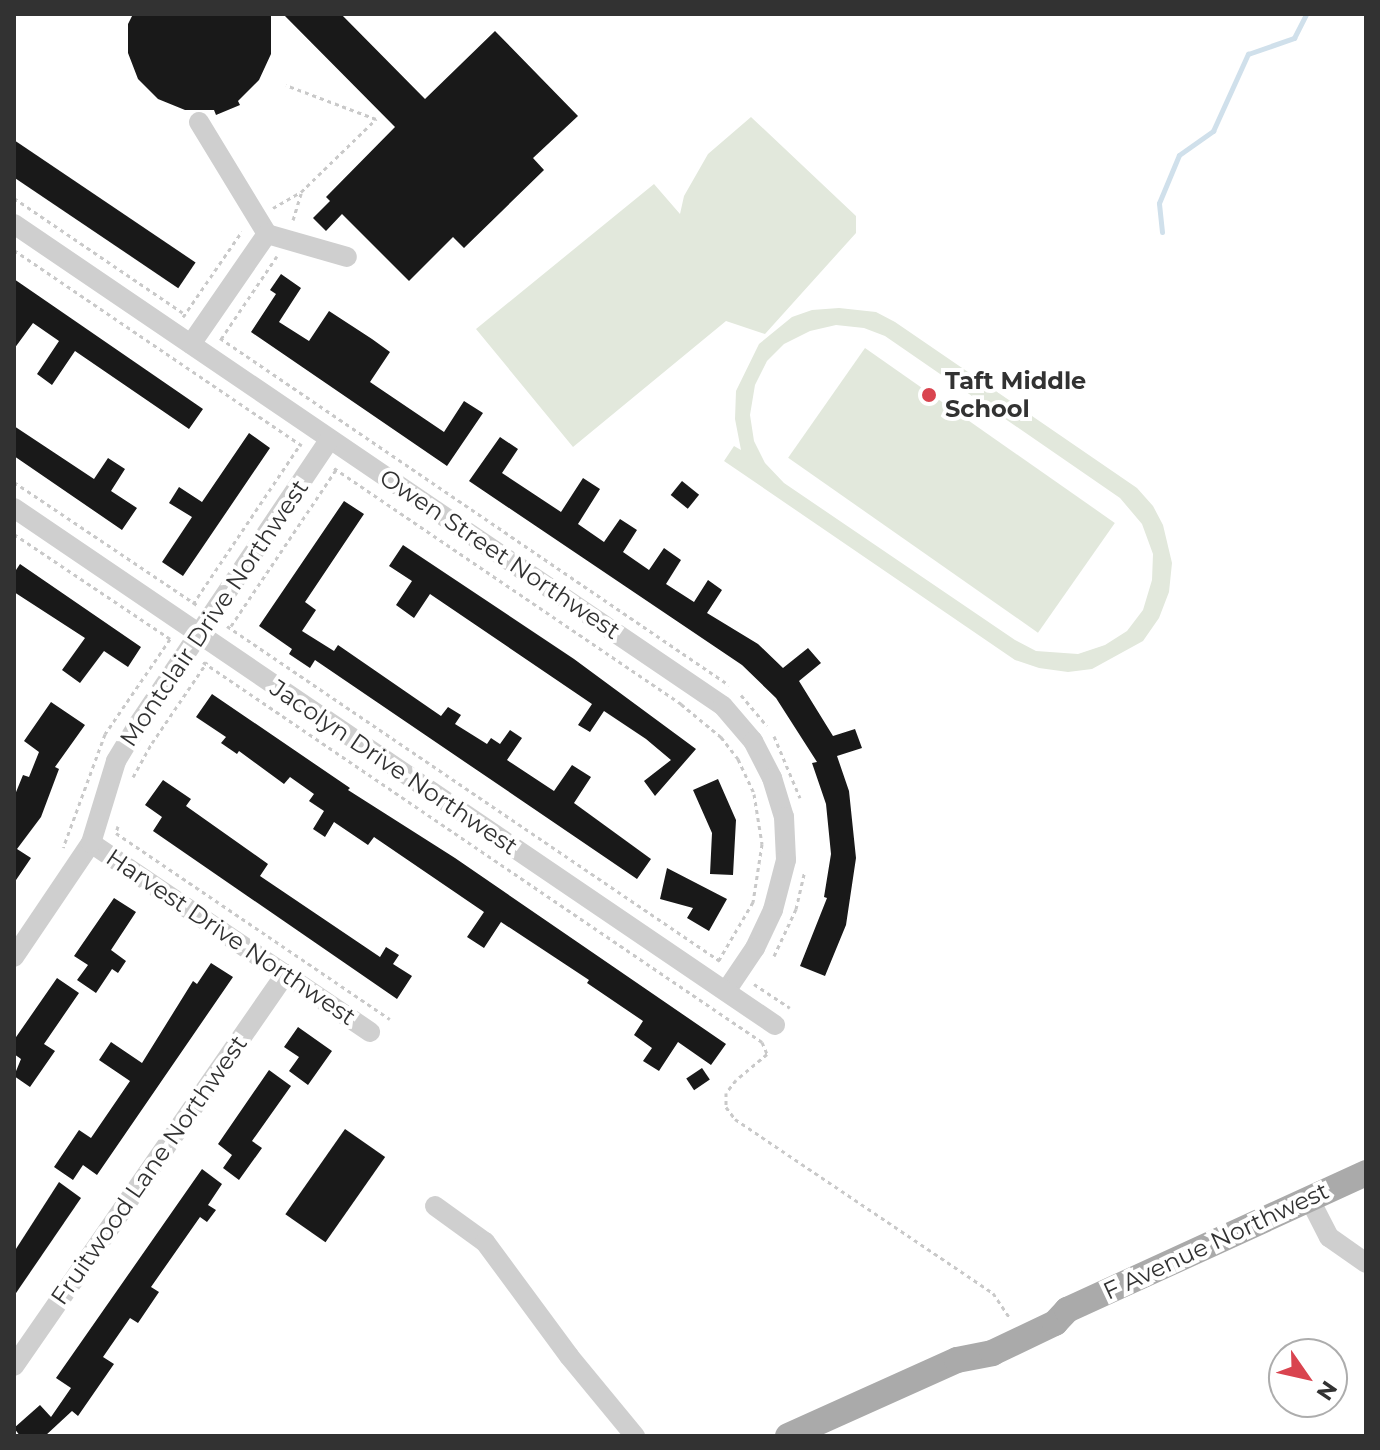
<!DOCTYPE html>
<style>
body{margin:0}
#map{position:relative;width:1380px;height:1450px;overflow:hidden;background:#fff;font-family:Montserrat,sans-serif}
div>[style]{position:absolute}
.green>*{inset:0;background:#e2e8dc;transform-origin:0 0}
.stream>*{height:5px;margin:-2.5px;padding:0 2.5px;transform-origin:2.5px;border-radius:2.5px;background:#d0e0eb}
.building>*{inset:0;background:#191919;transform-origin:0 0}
.path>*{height:3px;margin-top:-1.5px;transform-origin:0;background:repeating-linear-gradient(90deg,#c9c9c9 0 4px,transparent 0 8px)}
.minor>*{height:20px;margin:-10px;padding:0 10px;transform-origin:10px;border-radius:10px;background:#cfcfcf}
.major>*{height:26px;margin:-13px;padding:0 13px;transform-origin:13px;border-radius:13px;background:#aaa}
.dots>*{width:22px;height:22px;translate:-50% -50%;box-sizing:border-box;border:4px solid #fff;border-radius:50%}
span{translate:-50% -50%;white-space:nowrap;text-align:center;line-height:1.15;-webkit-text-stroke:8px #fff;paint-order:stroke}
.poi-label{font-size:24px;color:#323232;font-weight:700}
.left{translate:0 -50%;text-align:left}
.street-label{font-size:24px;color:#323232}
.frame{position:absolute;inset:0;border:16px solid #323232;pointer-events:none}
.north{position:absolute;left:1268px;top:1338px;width:80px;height:80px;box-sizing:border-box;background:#fff;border:2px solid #adadad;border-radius:50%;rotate:124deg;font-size:22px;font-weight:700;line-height:32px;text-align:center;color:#323232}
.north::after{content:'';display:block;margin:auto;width:28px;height:36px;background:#d9444f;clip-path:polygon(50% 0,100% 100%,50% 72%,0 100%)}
</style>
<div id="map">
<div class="green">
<i style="clip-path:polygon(751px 117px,856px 216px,856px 233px,765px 334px,726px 321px,573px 447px,476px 329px,654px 184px,680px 214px,684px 196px,708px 154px)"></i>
<i style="clip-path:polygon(evenodd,839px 308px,876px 312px,895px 322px,1137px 488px,1153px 506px,1163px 525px,1172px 563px,1169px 592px,1159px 618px,1143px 641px,1092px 669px,1068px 672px,1039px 668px,1015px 660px,724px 461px,734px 446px,741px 450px,735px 419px,736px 391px,759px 344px,792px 317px,812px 310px,839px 308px,836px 325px,864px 328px,885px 336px,1120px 498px,1142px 524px,1153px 554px,1152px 580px,1143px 610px,1127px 631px,1105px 645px,1078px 654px,1036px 651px,1015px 640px,784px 483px,765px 463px,754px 441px,750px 415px,755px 385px,767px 361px,784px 344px,810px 331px,836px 325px)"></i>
<i style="left:865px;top:348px;width:305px;height:134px;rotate:35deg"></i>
</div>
<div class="stream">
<i style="left:1162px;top:232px;width:29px;rotate:-96deg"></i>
<i style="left:1159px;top:203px;width:52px;rotate:-67.4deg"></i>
<i style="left:1179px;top:155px;width:42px;rotate:-35.2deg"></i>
<i style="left:1213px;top:131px;width:85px;rotate:-65.6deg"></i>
<i style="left:1248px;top:54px;width:49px;rotate:-19.2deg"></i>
<i style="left:1294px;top:38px;width:27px;rotate:-63deg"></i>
</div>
<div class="building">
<i style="clip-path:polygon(133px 14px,271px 14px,271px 54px,259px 80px,238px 101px,240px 105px,216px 115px,214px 110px,185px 110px,158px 99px,138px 79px,128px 53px,128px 24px)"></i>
<i style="clip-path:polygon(283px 14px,341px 14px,425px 99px,495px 31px,578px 116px,533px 158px,544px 170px,464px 248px,453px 237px,409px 281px,342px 214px,326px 231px,313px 218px,330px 201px,326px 197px,395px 127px)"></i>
<i style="left:14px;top:140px;width:219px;height:31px;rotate:34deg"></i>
<i style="clip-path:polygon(281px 274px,301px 288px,279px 322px,309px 341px,329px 311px,372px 339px,390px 352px,370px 382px,444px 432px,464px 401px,483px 413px,447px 466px,251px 332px,276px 294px,270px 290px)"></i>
<i style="clip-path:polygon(14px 279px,203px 409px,189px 429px,75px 351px,52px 385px,37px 374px,59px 341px,33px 323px,14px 349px)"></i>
<i style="clip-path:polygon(14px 426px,94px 479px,108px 458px,125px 469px,111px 491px,137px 508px,122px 530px,14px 456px)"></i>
<i style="clip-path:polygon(249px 433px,270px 448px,183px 576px,162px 562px,192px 517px,169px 503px,179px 487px,202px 502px)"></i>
<i style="clip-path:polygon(500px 437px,518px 449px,502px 473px,561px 512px,583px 478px,600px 489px,578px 524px,604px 542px,620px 519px,637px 530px,623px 552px,649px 570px,664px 548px,681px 560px,666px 584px,694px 602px,708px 580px,722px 590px,707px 613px,758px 644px,783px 668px,808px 648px,821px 663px,799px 681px,833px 736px,855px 729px,862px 748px,837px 756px,849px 791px,856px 858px,846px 925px,825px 976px,800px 966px,827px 898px,824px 897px,831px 854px,826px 804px,812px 763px,817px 762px,776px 698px,742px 665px,469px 481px)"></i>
<i style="left:682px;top:481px;width:22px;height:18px;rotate:39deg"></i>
<i style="clip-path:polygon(344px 501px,364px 514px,305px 602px,316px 610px,302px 631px,334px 651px,338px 645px,441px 716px,448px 707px,461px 715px,455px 724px,487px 744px,491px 738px,500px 744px,510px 730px,522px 738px,507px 760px,554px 791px,572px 765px,591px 777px,574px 803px,651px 859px,637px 879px,315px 660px,310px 668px,289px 654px,292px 649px,259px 626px)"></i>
<i style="clip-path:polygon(403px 545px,574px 659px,696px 749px,655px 796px,644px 781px,671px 760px,646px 739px,604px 711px,590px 732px,578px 725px,592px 704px,430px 594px,414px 618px,396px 605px,412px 581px,389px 566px)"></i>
<i style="clip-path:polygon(20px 564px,141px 647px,128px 667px,104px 651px,80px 683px,62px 670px,85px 638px,14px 592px,14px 573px)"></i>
<i style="clip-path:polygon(212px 694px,350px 788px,348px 790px,455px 858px,726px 1044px,711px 1065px,678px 1042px,659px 1071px,643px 1061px,652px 1048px,634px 1035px,643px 1021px,587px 983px,589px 980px,501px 922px,484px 948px,467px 937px,484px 912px,374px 837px,368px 845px,334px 822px,325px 837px,313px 829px,324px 811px,309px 801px,314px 794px,290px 777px,284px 784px,239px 751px,237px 754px,221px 743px,226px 737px,196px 717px)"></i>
<i style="clip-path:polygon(51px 702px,85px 725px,55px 767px,59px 769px,41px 817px,17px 849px,31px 858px,14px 883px,14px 797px,23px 775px,29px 777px,39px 752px,24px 741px)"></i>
<i style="clip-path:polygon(718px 779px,736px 820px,733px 875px,710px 874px,712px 833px,693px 790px)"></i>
<i style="clip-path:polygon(163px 780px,191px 799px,186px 806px,268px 864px,260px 876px,380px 957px,386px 947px,399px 955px,393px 964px,412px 976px,397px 999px,153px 831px,162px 817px,145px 805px)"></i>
<i style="clip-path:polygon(667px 868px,727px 899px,709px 931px,687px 918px,693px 908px,660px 899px)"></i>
<i style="clip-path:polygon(114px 898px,136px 912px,111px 950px,126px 961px,118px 973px,112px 969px,96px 993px,77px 980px,88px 965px,74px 956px)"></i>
<i style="clip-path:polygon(211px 963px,233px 977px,97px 1175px,83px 1165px,73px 1180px,54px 1167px,79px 1130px,91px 1138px,130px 1081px,99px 1060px,111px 1042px,142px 1063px,193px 981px,197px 984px)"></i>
<i style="clip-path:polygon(57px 978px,79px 993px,44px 1044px,55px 1051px,30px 1087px,14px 1076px,21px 1059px,14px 1054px,14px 1040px)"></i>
<i style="clip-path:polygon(298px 1027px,332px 1051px,308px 1085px,289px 1071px,299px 1057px,284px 1047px)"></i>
<i style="left:702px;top:1068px;width:14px;height:19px;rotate:56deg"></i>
<i style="clip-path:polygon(269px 1070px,291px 1086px,252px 1141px,262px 1148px,239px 1180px,223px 1168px,232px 1155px,218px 1144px)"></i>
<i style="left:345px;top:1129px;width:49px;height:104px;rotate:35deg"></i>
<i style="clip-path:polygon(202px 1169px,222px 1184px,208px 1205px,216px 1210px,207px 1222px,200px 1217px,151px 1287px,159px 1292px,138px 1323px,130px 1318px,103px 1357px,114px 1364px,78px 1416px,72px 1411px,45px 1436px,20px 1436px,14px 1428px,40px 1405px,51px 1417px,71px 1388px,56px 1378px)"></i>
<i style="clip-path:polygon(59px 1182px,81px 1198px,14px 1296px,14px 1252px)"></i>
</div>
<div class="path">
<i style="left:14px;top:198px;width:208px;rotate:34.2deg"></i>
<i style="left:273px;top:208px;width:32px;rotate:-30deg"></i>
<i style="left:301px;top:192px;width:105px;rotate:-44.2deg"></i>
<i style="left:376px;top:119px;width:96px;rotate:-159.3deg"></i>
<i style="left:293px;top:220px;width:28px;rotate:-73deg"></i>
<i style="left:14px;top:250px;width:348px;rotate:34.2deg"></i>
<i style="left:183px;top:317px;width:104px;rotate:-55.5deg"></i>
<i style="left:220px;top:338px;width:616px;rotate:34.28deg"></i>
<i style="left:221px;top:339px;width:100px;rotate:-56deg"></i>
<i style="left:334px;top:468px;width:420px;rotate:34.2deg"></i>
<i style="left:681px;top:704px;width:52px;rotate:39.5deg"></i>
<i style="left:721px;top:737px;width:28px;rotate:52deg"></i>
<i style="left:738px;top:759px;width:38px;rotate:65deg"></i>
<i style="left:754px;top:794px;width:51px;rotate:80.9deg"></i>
<i style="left:762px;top:844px;width:59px;rotate:98.8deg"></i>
<i style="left:753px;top:902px;width:67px;rotate:120.4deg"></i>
<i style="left:14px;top:482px;width:220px;rotate:33.9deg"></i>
<i style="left:14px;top:534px;width:188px;rotate:33.9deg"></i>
<i style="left:170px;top:639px;width:115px;rotate:124.4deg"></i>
<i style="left:105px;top:734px;width:121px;rotate:110.2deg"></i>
<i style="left:193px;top:604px;width:192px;rotate:-56.1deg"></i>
<i style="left:227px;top:626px;width:596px;rotate:34.2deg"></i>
<i style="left:231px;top:626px;width:188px;rotate:-56.1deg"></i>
<i style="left:203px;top:662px;width:676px;rotate:34.21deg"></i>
<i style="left:762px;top:1042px;width:13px;rotate:67deg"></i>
<i style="left:767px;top:1054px;width:40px;rotate:140deg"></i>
<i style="left:736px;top:1080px;width:16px;rotate:128deg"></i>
<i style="left:726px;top:1093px;width:14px;rotate:90deg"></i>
<i style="left:726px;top:1107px;width:15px;rotate:53deg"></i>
<i style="left:735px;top:1119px;width:311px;rotate:34deg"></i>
<i style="left:993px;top:1293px;width:29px;rotate:56deg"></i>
<i style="left:741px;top:695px;width:40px;rotate:50deg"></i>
<i style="left:774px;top:736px;width:67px;rotate:67.2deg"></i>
<i style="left:133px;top:777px;width:39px;rotate:-61deg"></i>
<i style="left:152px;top:743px;width:98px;rotate:-55.8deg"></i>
<i style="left:118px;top:826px;width:7px;rotate:106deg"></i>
<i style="left:116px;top:833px;width:331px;rotate:34.2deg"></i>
<i style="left:774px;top:956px;width:52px;rotate:-64.9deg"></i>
<i style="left:796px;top:909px;width:37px;rotate:-77deg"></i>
<i style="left:754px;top:984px;width:43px;rotate:33.7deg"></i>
</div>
<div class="minor">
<i style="left:199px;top:122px;width:131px;rotate:58.7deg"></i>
<i style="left:267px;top:234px;width:83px;rotate:16deg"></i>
<i style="left:14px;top:224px;width:857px;rotate:34.21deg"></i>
<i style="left:723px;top:706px;width:46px;rotate:49.4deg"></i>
<i style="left:753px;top:741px;width:42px;rotate:62.8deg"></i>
<i style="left:772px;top:778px;width:41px;rotate:72.9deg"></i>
<i style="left:784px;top:817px;width:43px;rotate:87.3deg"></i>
<i style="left:786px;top:860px;width:52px;rotate:104.6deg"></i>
<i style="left:773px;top:910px;width:42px;rotate:115.3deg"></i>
<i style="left:755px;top:948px;width:52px;rotate:124deg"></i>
<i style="left:191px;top:344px;width:134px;rotate:-55.4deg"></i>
<i style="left:14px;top:508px;width:920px;rotate:34.19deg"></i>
<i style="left:91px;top:843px;width:337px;rotate:34.1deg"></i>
<i style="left:14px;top:957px;width:138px;rotate:-56deg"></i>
<i style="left:91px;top:843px;width:86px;rotate:-73deg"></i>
<i style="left:116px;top:761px;width:37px;rotate:-59deg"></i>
<i style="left:135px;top:729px;width:349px;rotate:-56.1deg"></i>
<i style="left:1309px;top:1198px;width:44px;rotate:62.9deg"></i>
<i style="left:1329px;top:1237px;width:45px;rotate:35.1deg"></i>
<i style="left:435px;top:1206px;width:62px;rotate:35.8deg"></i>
<i style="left:485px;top:1242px;width:142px;rotate:53.6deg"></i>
<i style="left:569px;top:1356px;width:104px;rotate:50.5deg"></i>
<i style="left:14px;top:1366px;width:477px;rotate:-55.3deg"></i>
</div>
<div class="major">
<i style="left:788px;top:1436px;width:185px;rotate:-24.2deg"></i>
<i style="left:957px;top:1360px;width:36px;rotate:-11deg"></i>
<i style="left:992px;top:1353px;width:70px;rotate:-25.5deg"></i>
<i style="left:1055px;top:1323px;width:18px;rotate:-47deg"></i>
<i style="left:1067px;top:1310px;width:329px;rotate:-24.6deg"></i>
</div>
<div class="dots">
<i style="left:929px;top:395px;background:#d9444f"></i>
</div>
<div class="poi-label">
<span class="left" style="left:945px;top:395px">Taft Middle<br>School</span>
</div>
<div class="street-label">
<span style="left:500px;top:554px;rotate:34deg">Owen Street Northwest</span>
<span style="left:214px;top:613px;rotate:-56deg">Montclair Drive Northwest</span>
<span style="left:394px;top:767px;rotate:34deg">Jacolyn Drive Northwest</span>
<span style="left:231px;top:937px;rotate:34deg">Harvest Drive Northwest</span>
<span style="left:149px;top:1170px;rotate:-55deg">Fruitwood Lane Northwest</span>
<span style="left:1216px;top:1241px;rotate:-25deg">F Avenue Northwest</span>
</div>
<div class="frame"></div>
<div class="north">N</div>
</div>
